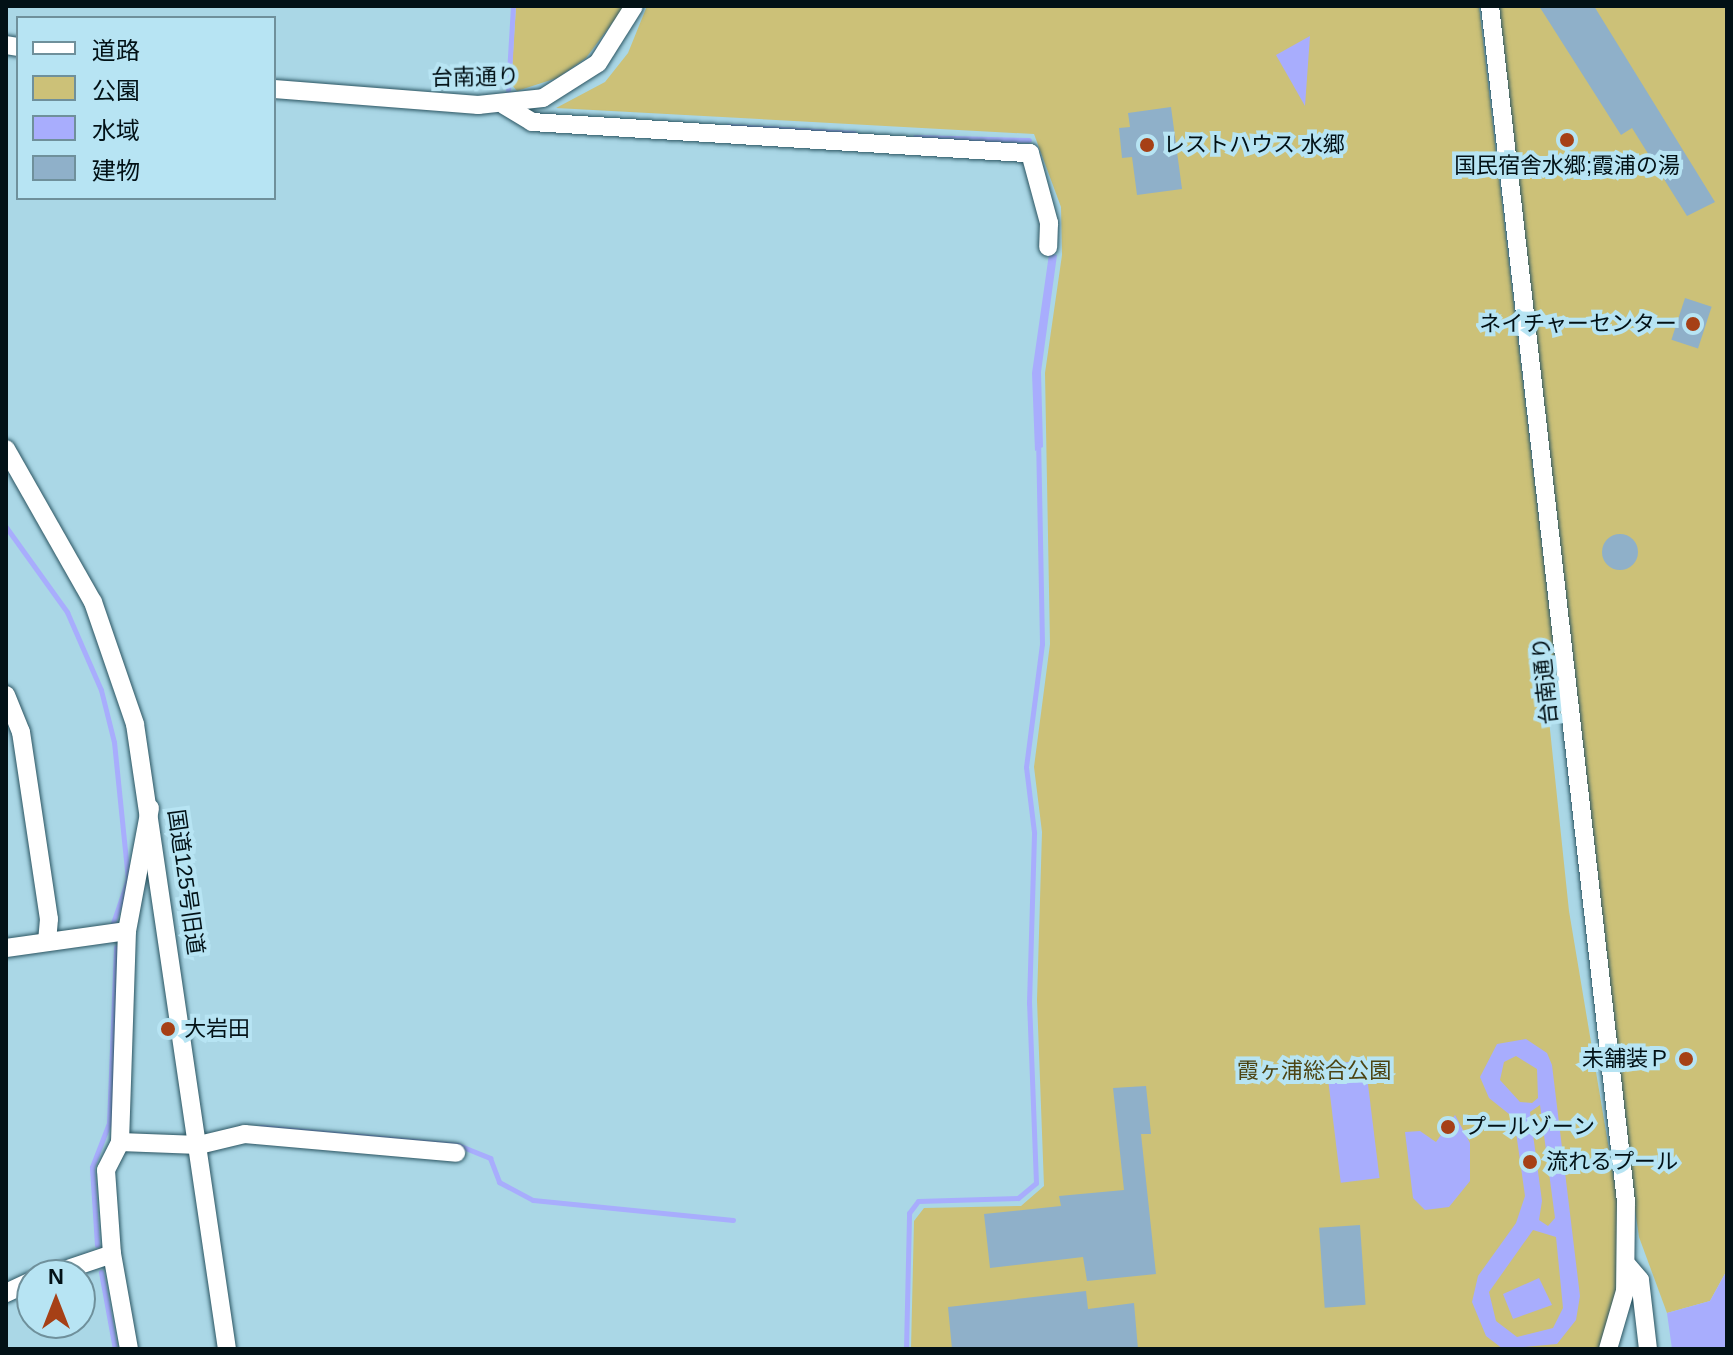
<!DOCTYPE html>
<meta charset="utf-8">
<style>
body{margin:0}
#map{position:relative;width:1733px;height:1355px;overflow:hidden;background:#aad7e6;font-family:Arial,"Noto Sans JP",sans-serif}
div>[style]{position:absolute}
.green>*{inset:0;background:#ccc178}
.water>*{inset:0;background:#a8adfd;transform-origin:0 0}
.stream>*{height:5px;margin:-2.5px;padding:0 2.5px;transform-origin:2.5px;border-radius:2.5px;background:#a8adfd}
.building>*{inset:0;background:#8fb0c9;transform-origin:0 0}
.round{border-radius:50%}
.roads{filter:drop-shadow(0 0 2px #2a5461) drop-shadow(0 0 2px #2a5461)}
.minor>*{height:18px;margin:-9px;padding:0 9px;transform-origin:9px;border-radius:9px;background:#fff}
.dots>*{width:22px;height:22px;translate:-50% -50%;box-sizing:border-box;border:4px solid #b7e4f3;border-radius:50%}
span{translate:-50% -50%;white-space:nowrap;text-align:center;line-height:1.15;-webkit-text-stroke:8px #b7e4f3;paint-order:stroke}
.street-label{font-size:22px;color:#021116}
.poi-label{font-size:22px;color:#021116}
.left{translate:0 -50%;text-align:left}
.right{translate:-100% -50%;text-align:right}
.park-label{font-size:22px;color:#4c4413}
.frame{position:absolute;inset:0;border:8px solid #021116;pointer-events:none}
.legend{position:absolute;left:16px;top:16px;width:260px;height:184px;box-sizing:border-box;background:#b7e4f3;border:2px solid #6f909b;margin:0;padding:10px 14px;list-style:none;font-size:24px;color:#021116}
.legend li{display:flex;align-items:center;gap:16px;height:40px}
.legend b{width:40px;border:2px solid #6f909b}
.north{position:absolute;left:16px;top:1259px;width:80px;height:80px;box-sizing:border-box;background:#b7e4f3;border:2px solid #6f909b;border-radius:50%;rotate:0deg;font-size:22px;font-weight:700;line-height:32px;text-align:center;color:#021116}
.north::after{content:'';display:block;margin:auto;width:28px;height:36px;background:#a64016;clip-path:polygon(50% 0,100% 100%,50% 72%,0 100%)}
</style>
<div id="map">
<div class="green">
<i style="clip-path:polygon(516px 6px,625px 6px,586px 58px,557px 78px,517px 91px,511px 84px)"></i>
<i style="clip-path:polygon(647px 6px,1479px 6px,1562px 718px,1549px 720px,1569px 911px,1621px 1221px,1615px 1304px,1600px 1349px,911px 1349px,914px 1221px,924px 1208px,1021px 1206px,1044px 1186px,1037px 1000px,1042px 832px,1034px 767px,1050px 644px,1045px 373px,1062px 255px,1061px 207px,1034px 134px,556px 108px,605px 82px,628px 53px)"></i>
<i style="clip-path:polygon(1499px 6px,1727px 6px,1727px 1270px,1710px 1301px,1667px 1313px,1639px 1237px,1610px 1039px)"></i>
</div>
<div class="water">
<i style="clip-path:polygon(1310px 36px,1305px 106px,1276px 55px)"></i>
<i style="clip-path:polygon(1049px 254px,1057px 255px,1041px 372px,1043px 447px,1035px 451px,1032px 373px)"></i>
<i style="clip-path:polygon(evenodd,1526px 1039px,1547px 1053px,1552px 1065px,1580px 1296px,1576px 1320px,1557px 1344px,1503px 1349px,1486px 1336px,1472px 1302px,1478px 1276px,1516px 1223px,1525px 1196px,1514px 1118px,1489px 1098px,1480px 1077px,1497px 1044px,1526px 1039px,1516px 1056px,1537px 1069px,1538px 1098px,1532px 1103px,1520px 1102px,1500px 1080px,1504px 1062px,1516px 1056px,1526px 1039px,1540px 1105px,1555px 1218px,1548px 1226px,1539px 1220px,1542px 1201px,1530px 1112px,1540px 1105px,1526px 1039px,1533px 1230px,1556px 1237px,1563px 1308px,1553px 1328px,1517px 1337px,1496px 1321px,1489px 1292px,1533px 1230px)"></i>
<i style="left:1365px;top:1060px;width:119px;height:39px;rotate:83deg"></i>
<i style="clip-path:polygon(1455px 1115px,1470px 1143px,1470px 1181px,1449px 1207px,1425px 1210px,1413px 1198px,1405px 1132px,1420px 1131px,1436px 1142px)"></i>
<i style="clip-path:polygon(1727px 1270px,1727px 1349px,1672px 1349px,1667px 1313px,1710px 1301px)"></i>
<i style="clip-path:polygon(1539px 1278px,1552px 1305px,1513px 1319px,1503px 1294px)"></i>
</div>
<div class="stream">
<i style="left:508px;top:90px;width:84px;rotate:-86.6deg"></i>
<i style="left:728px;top:126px;width:126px;rotate:3.2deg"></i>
<i style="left:915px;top:137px;width:114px;rotate:1.5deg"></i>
<i style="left:6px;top:527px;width:105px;rotate:54.3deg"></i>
<i style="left:67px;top:612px;width:85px;rotate:66.4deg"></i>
<i style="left:101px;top:690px;width:54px;rotate:76deg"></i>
<i style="left:114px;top:742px;width:138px;rotate:84.2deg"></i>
<i style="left:128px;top:879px;width:46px;rotate:108.8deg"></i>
<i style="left:261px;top:1127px;width:198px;rotate:5.2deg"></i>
<i style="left:458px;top:1145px;width:35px;rotate:22deg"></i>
<i style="left:490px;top:1158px;width:26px;rotate:69deg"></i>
<i style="left:499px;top:1182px;width:38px;rotate:28deg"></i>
<i style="left:533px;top:1200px;width:201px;rotate:5.7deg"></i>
<i style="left:97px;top:1245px;width:78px;rotate:-93.7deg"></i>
<i style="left:92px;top:1167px;width:47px;rotate:-68.9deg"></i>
<i style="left:109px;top:1123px;width:176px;rotate:-87.7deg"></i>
<i style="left:101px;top:1272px;width:78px;rotate:79.7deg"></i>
<i style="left:906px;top:1349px;width:136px;rotate:-88.7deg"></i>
<i style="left:909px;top:1213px;width:15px;rotate:-53deg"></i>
<i style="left:918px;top:1201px;width:100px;rotate:-1.7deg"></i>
<i style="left:1018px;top:1198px;width:23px;rotate:-40deg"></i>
<i style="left:1036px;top:1183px;width:180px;rotate:-92.2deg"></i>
<i style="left:1029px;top:1003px;width:171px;rotate:-88.3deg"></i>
<i style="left:1034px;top:832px;width:65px;rotate:-97deg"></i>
<i style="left:1026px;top:767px;width:124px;rotate:-82.6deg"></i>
<i style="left:1042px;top:644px;width:200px;rotate:-91.1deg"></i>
</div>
<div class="building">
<i style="clip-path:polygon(1539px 6px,1594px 6px,1715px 202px,1687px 216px,1632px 128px,1621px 135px)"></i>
<i style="clip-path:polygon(1171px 107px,1182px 189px,1137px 195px,1132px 157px,1122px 158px,1119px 128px,1130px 127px,1128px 113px)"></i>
<i style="left:1685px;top:298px;width:28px;height:44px;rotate:18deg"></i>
<i class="round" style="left:1602px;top:534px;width:36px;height:36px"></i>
<i style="clip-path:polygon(1146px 1086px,1151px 1134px,1141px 1134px,1156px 1274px,1087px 1281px,1083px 1257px,990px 1268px,984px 1214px,1061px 1206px,1059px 1196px,1124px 1190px,1113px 1088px)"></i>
<i style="left:1360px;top:1225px;width:80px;height:41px;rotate:86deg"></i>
<i style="clip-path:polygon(1086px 1291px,1088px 1309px,1134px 1303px,1138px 1349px,952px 1349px,948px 1307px)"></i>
</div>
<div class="roads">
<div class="minor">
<i style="left:1490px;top:6px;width:1204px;rotate:83.51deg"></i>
<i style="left:1626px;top:1202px;width:89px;rotate:90.6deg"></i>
<i style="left:1625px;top:1291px;width:60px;rotate:106.3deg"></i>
<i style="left:6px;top:45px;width:12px;rotate:9deg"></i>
<i style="left:274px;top:89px;width:205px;rotate:4.5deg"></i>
<i style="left:478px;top:105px;width:65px;rotate:-6.1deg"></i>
<i style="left:543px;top:98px;width:65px;rotate:-32.5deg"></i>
<i style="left:598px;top:63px;width:67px;rotate:-57.7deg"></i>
<i style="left:504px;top:105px;width:33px;rotate:31deg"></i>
<i style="left:532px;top:122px;width:499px;rotate:3.6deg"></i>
<i style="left:1030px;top:153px;width:73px;rotate:74.8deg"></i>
<i style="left:1049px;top:223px;width:24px;rotate:92deg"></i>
<i style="left:6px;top:449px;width:176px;rotate:60.4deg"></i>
<i style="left:93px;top:602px;width:129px;rotate:71deg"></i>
<i style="left:135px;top:724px;width:632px;rotate:81.63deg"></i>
<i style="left:6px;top:695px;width:40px;rotate:68deg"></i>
<i style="left:21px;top:732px;width:189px;rotate:81.5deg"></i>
<i style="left:49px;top:919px;width:22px;rotate:95deg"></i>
<i style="left:6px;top:948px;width:122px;rotate:-8deg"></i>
<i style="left:120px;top:1142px;width:79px;rotate:2.2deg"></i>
<i style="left:199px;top:1145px;width:47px;rotate:-13.4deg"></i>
<i style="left:245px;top:1134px;width:212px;rotate:5.1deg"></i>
<i style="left:1628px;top:1266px;width:18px;rotate:49deg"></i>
<i style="left:1640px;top:1280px;width:69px;rotate:83.4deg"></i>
<i style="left:50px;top:1275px;width:65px;rotate:-18.7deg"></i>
<i style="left:6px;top:1293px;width:29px;rotate:-25deg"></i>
<i style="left:129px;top:1349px;width:97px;rotate:-100.1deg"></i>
<i style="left:112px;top:1254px;width:84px;rotate:-94.1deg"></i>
<i style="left:106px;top:1170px;width:31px;rotate:-63deg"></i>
<i style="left:120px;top:1142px;width:211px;rotate:-88.1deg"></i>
<i style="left:127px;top:931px;width:125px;rotate:-79.4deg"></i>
</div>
</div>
<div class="dots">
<i style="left:1567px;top:140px;background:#a64016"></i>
<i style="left:1147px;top:145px;background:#a64016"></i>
<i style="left:1693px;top:324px;background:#a64016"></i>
<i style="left:168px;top:1029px;background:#a64016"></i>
<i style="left:1686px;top:1059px;background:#a64016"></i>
<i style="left:1448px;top:1127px;background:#a64016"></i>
<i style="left:1530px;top:1162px;background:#a64016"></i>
</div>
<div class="street-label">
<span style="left:475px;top:77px;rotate:-1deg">台南通り</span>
<span style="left:1545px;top:681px;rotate:-96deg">台南通り</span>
<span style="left:186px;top:882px;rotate:82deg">国道125号旧道</span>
</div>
<div class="poi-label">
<span class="left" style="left:1163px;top:145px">レストハウス 水郷</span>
<span style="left:1567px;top:166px">国民宿舎水郷;霞浦の湯</span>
<span class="right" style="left:1677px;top:324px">ネイチャーセンター</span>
<span class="left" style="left:184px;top:1029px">大岩田</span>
<span class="right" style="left:1670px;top:1059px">未舗装Ｐ</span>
<span class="left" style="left:1464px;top:1127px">プールゾーン</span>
<span class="left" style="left:1546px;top:1162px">流れるプール</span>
</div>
<div class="park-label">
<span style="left:1314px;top:1071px">霞ヶ浦総合公園</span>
</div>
<div class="frame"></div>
<ul class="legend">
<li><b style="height:10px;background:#fff"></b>道路</li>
<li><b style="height:22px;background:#ccc178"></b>公園</li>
<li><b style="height:22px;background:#a8adfd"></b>水域</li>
<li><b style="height:22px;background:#8fb0c9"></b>建物</li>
</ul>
<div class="north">N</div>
</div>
